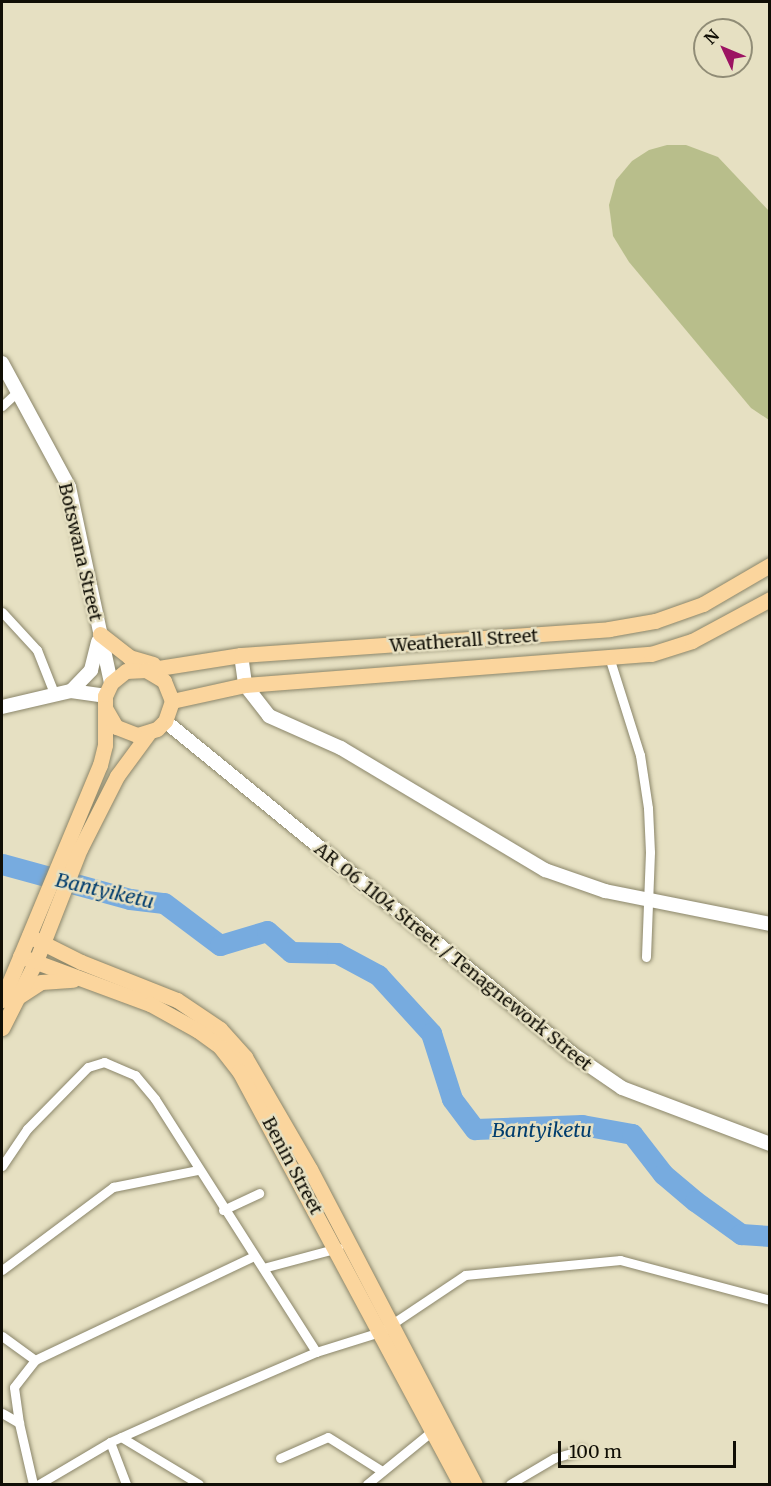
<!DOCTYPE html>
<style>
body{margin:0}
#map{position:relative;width:771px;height:1486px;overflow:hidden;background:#e6e0c2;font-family:Merriweather,serif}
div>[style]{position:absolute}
.green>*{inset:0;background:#b8be8b}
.river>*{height:21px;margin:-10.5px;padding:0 10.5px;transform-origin:10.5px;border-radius:10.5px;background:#77abdf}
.roads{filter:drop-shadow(0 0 2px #8b866a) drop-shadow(0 0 2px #8b866a)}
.minor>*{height:9px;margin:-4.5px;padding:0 4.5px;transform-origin:4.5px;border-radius:4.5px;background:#fff}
.secondary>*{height:14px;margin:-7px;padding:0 7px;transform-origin:7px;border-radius:7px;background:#fff}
.primary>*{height:15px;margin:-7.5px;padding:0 7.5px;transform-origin:7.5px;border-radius:7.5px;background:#fbd59d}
span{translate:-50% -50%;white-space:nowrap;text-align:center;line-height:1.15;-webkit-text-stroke:5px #e6e0c2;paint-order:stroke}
.street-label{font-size:18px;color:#100e05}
.water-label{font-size:20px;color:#013d6d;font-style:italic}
.frame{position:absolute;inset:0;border:3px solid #100e05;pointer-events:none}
.north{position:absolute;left:693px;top:18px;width:60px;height:60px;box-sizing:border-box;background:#e6e0c2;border:2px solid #908c76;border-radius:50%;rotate:314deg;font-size:16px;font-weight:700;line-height:24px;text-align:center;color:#100e05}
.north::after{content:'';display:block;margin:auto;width:21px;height:27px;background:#9c1362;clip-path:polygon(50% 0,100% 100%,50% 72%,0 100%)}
.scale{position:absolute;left:558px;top:1441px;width:178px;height:27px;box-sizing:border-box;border:3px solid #100e05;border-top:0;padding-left:8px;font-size:18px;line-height:21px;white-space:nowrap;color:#100e05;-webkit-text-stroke:4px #e6e0c2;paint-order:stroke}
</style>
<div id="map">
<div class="green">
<i style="clip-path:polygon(667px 145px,686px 145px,718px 157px,769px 211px,769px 420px,751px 408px,629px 262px,613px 236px,609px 205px,616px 180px,632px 161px,649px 150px)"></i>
</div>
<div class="river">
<i style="left:2px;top:864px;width:133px;rotate:15.3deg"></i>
<i style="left:130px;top:899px;width:34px;rotate:7deg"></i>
<i style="left:164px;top:903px;width:70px;rotate:36.9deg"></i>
<i style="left:220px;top:945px;width:49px;rotate:-16.6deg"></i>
<i style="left:267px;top:931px;width:32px;rotate:41deg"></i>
<i style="left:291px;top:952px;width:46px;rotate:1.2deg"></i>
<i style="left:337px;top:953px;width:47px;rotate:28.2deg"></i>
<i style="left:378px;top:975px;width:79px;rotate:47.6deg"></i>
<i style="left:431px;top:1033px;width:69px;rotate:72.3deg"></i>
<i style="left:452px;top:1099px;width:38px;rotate:53deg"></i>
<i style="left:475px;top:1129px;width:107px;rotate:-2.1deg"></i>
<i style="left:582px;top:1125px;width:51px;rotate:10.2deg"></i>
<i style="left:632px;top:1134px;width:51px;rotate:52.2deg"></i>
<i style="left:663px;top:1174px;width:42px;rotate:40.2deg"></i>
<i style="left:695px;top:1201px;width:57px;rotate:35.7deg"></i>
<i style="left:741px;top:1234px;width:29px;rotate:4deg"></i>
</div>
<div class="roads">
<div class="minor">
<i style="left:2px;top:406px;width:21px;rotate:-43deg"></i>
<i style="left:2px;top:612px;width:52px;rotate:47.4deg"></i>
<i style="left:37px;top:650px;width:46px;rotate:68.4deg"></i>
<i style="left:610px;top:660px;width:100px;rotate:72.5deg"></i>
<i style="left:640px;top:755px;width:54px;rotate:81.4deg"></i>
<i style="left:648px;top:808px;width:44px;rotate:87.4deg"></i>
<i style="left:650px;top:852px;width:105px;rotate:92.2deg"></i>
<i style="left:2px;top:1166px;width:45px;rotate:-56deg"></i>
<i style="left:27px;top:1129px;width:87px;rotate:-45.5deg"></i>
<i style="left:88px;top:1067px;width:17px;rotate:-17deg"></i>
<i style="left:104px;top:1062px;width:34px;rotate:23deg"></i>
<i style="left:135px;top:1075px;width:31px;rotate:50deg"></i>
<i style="left:155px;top:1099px;width:300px;rotate:57.5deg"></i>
<i style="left:223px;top:1210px;width:40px;rotate:-25deg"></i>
<i style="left:263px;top:1268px;width:78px;rotate:-14.9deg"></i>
<i style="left:2px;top:1270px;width:139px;rotate:-36.8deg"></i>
<i style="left:113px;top:1187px;width:87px;rotate:-11.3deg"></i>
<i style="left:2px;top:1336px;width:41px;rotate:36deg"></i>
<i style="left:2px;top:1413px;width:20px;rotate:30deg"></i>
<i style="left:19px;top:1423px;width:63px;rotate:77.1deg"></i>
<i style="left:19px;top:1423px;width:36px;rotate:-98deg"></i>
<i style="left:14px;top:1387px;width:34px;rotate:-52deg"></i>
<i style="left:35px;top:1360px;width:242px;rotate:-25.4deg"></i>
<i style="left:121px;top:1437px;width:91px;rotate:31.1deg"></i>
<i style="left:110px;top:1442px;width:45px;rotate:69.1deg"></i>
<i style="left:280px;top:1458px;width:52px;rotate:-23.6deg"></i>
<i style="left:328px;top:1437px;width:64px;rotate:32.2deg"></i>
<i style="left:39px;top:1484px;width:82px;rotate:-30.6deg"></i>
<i style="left:110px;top:1442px;width:95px;rotate:-24.1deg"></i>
<i style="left:197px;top:1403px;width:129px;rotate:-23.2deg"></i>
<i style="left:316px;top:1352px;width:67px;rotate:-17.4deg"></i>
<i style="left:380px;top:1332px;width:102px;rotate:-33.8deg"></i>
<i style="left:465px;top:1275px;width:156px;rotate:-5.5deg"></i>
<i style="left:620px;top:1260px;width:155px;rotate:14.9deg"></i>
<i style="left:367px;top:1484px;width:84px;rotate:-39.2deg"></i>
<i style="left:510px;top:1484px;width:51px;rotate:-30.6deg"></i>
<i style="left:554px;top:1458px;width:29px;rotate:-16deg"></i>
</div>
<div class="secondary">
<i style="left:2px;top:363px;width:141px;rotate:61.6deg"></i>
<i style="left:69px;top:487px;width:200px;rotate:77.9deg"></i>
<i style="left:241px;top:655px;width:30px;rotate:82deg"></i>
<i style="left:245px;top:685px;width:39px;rotate:52deg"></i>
<i style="left:269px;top:716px;width:79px;rotate:24deg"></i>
<i style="left:341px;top:748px;width:238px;rotate:30.9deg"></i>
<i style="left:545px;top:870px;width:64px;rotate:19.3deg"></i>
<i style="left:605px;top:891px;width:168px;rotate:11.3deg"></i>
<i style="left:71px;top:691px;width:29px;rotate:-46deg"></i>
<i style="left:91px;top:670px;width:29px;rotate:-76deg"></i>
<i style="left:2px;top:707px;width:71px;rotate:-13.1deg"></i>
<i style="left:71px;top:691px;width:34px;rotate:8deg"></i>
<i style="left:165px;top:721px;width:528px;rotate:39.24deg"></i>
<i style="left:574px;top:1055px;width:58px;rotate:34.5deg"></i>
<i style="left:622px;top:1088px;width:158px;rotate:20.7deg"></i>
</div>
<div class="primary">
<i style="left:100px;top:634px;width:37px;rotate:38deg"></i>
<i style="left:129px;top:657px;width:25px;rotate:16deg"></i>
<i style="left:146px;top:670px;width:96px;rotate:-9deg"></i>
<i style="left:241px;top:655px;width:369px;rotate:-4deg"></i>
<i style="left:609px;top:629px;width:47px;rotate:-9.9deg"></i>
<i style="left:655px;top:621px;width:51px;rotate:-19.5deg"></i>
<i style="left:703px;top:604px;width:78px;rotate:-30.2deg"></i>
<i style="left:172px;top:701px;width:75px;rotate:-12.4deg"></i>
<i style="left:245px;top:685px;width:407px;rotate:-4.4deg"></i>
<i style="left:651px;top:654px;width:43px;rotate:-17.6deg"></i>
<i style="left:692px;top:641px;width:89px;rotate:-28.3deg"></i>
<i style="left:29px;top:936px;width:58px;rotate:26.6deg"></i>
<i style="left:81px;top:962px;width:103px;rotate:21.6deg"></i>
<i style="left:177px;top:1000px;width:52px;rotate:34deg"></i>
<i style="left:220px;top:1029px;width:38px;rotate:48deg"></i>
<i style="left:245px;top:1057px;width:129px;rotate:59.9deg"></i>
<i style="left:310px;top:1169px;width:356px;rotate:62.4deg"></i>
<i style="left:20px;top:956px;width:139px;rotate:20.3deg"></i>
<i style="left:150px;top:1004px;width:54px;rotate:29deg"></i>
<i style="left:197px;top:1030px;width:29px;rotate:36deg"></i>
<i style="left:220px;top:1047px;width:31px;rotate:52deg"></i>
<i style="left:239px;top:1071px;width:468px;rotate:61.8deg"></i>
<i style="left:18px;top:997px;width:27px;rotate:-33deg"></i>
<i style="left:41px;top:982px;width:32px;rotate:-4deg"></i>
<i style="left:2px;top:1000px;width:255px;rotate:-67.4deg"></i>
<i style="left:100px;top:765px;width:21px;rotate:-76deg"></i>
<i style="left:105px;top:745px;width:49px;rotate:-90deg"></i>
<i style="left:105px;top:696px;width:14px;rotate:-65deg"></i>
<i style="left:111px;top:683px;width:19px;rotate:-39deg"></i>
<i style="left:126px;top:671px;width:20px;rotate:-3deg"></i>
<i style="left:146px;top:670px;width:21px;rotate:31deg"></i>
<i style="left:164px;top:681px;width:22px;rotate:68deg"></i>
<i style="left:172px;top:701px;width:21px;rotate:109deg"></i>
<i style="left:165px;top:721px;width:11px;rotate:135deg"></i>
<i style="left:157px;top:729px;width:21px;rotate:163deg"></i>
<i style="left:137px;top:735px;width:22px;rotate:-159deg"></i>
<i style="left:116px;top:727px;width:22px;rotate:-120deg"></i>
<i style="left:2px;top:1028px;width:75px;rotate:-63.1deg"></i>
<i style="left:36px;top:961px;width:120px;rotate:-68.6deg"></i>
<i style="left:80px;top:849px;width:82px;rotate:-63.1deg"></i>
<i style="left:117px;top:776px;width:52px;rotate:-53.6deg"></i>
</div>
</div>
<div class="street-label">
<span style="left:80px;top:552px;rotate:77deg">Botswana Street</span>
<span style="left:464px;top:641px;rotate:-4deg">Weatherall Street</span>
<span style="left:453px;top:957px;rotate:39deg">AR_06_1104 Street. / Tenagnework Street</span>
<span style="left:292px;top:1166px;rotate:62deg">Benin Street</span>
</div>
<div class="water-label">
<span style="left:105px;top:890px;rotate:13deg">Bantyiketu</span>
<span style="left:542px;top:1129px">Bantyiketu</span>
</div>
<div class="frame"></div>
<div class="north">N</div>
<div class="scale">100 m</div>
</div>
